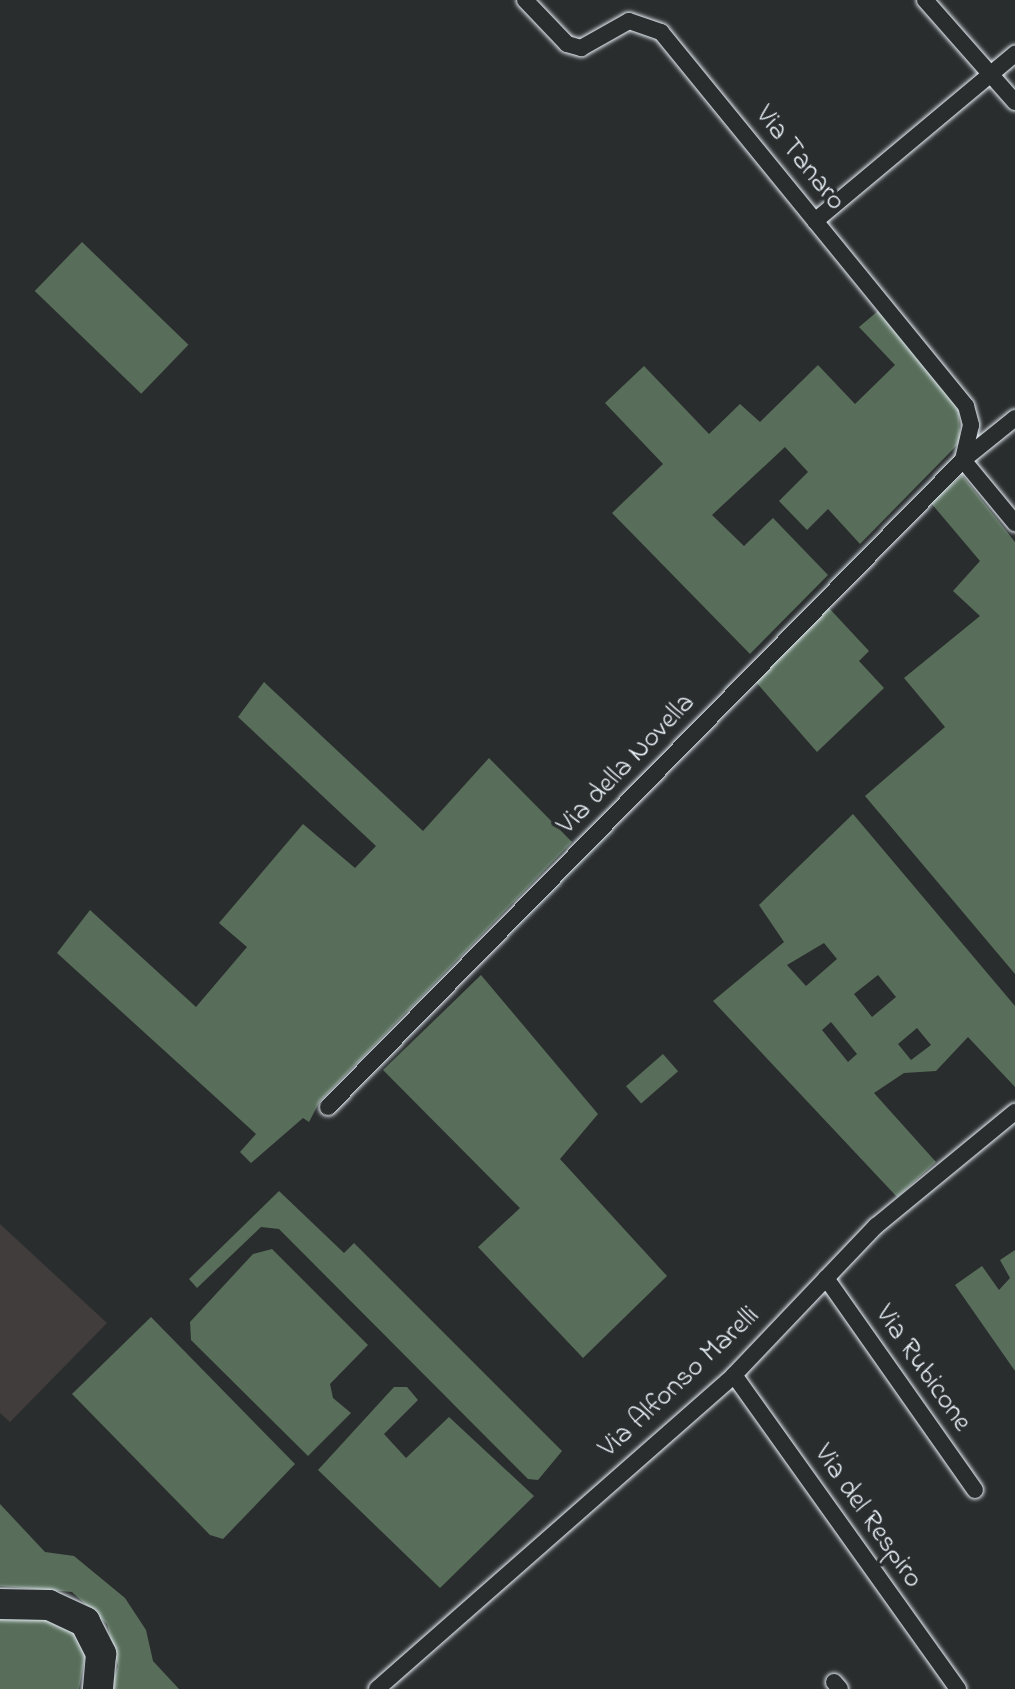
<!DOCTYPE html>
<style>
body{margin:0}
#map{position:relative;width:1015px;height:1689px;overflow:hidden;background:#2a2d2e;font-family:"Indie Flower",sans-serif}
div>[style]{position:absolute}
.built>*{inset:0;background:#403d3c}
.green>*{inset:0;background:#586e5a;transform-origin:0 0}
.roads{filter:drop-shadow(0 0 2px #e8f1f8) drop-shadow(0 0 2px #e8f1f8)}
.minor>*{height:16px;margin:-8px;padding:0 8px;transform-origin:8px;border-radius:8px;background:#2a2d2e}
.motorway>*{height:30px;margin:-15px;padding:0 15px;transform-origin:15px;border-radius:15px;background:#2a2d2e}
span{translate:-50% -50%;white-space:nowrap;text-align:center;line-height:1.15;-webkit-text-stroke:7px #2a2d2e;paint-order:stroke}
.street-label{font-size:28px;color:#e8f1f8}
</style>
<div id="map">
<div class="built">
<i style="clip-path:polygon(0 1224px,107px 1323px,10px 1422px,0 1413px)"></i>
</div>
<div class="green">
<i style="left:82px;top:242px;width:148px;height:68px;rotate:44deg"></i>
<i style="clip-path:polygon(878px 311px,959px 410px,960px 442px,860px 544px,828px 509px,807px 530px,779px 501px,808px 472px,785px 447px,712px 515px,744px 546px,773px 518px,828px 575px,750px 654px,612px 513px,663px 464px,605px 403px,644px 366px,709px 434px,740px 404px,760px 422px,818px 365px,855px 404px,895px 365px,859px 327px)"></i>
<i style="clip-path:polygon(962px 475px,1015px 542px,1015px 974px,865px 796px,945px 727px,904px 678px,980px 616px,953px 591px,980px 561px,931px 503px)"></i>
<i style="clip-path:polygon(828px 607px,869px 651px,859px 661px,884px 688px,817px 752px,755px 681px)"></i>
<i style="clip-path:polygon(264px 682px,423px 831px,489px 758px,572px 842px,320px 1101px,309px 1122px,303px 1118px,251px 1163px,240px 1152px,256px 1134px,57px 953px,90px 910px,196px 1007px,247px 947px,219px 923px,303px 824px,355px 868px,376px 846px,238px 717px)"></i>
<i style="clip-path:polygon(evenodd,853px 814px,1015px 1006px,1015px 1087px,968px 1037px,936px 1071px,904px 1073px,874px 1093px,936px 1162px,897px 1197px,713px 1001px,784px 942px,759px 905px,853px 814px,824px 943px,837px 959px,806px 986px,787px 965px,824px 943px,853px 814px,878px 975px,896px 997px,872px 1017px,854px 994px,878px 975px,853px 814px,831px 1022px,857px 1054px,848px 1062px,822px 1030px,831px 1022px,853px 814px,917px 1028px,931px 1045px,911px 1060px,898px 1044px,917px 1028px)"></i>
<i style="clip-path:polygon(481px 975px,598px 1114px,560px 1159px,667px 1276px,583px 1358px,478px 1247px,520px 1208px,383px 1070px)"></i>
<i style="left:663px;top:1054px;width:23px;height:49px;rotate:49deg"></i>
<i style="clip-path:polygon(279px 1191px,344px 1253px,354px 1243px,562px 1451px,538px 1480px,528px 1479px,279px 1229px,261px 1227px,197px 1288px,189px 1279px)"></i>
<i style="clip-path:polygon(272px 1249px,368px 1345px,330px 1384px,333px 1398px,351px 1413px,308px 1456px,191px 1340px,190px 1322px,253px 1254px)"></i>
<i style="clip-path:polygon(1015px 1250px,1015px 1371px,955px 1285px,982px 1266px,999px 1290px,1010px 1278px,1000px 1260px)"></i>
<i style="clip-path:polygon(151px 1317px,295px 1464px,223px 1539px,210px 1535px,72px 1394px)"></i>
<i style="clip-path:polygon(394px 1387px,407px 1387px,418px 1400px,384px 1434px,406px 1458px,449px 1417px,534px 1496px,440px 1588px,318px 1470px)"></i>
<i style="clip-path:polygon(0 1504px,45px 1552px,74px 1556px,125px 1598px,146px 1630px,153px 1661px,179px 1689px,111px 1689px,118px 1666px,107px 1624px,72px 1592px,0 1586px)"></i>
<i style="clip-path:polygon(0 1614px,43px 1614px,88px 1641px,79px 1689px,0 1689px)"></i>
</div>
<div class="roads">
<div class="minor">
<i style="left:525px;top:0;width:61px;rotate:46.3deg"></i>
<i style="left:567px;top:44px;width:15px;rotate:16deg"></i>
<i style="left:581px;top:48px;width:55px;rotate:-29.4deg"></i>
<i style="left:629px;top:21px;width:34px;rotate:19deg"></i>
<i style="left:661px;top:32px;width:483px;rotate:50.8deg"></i>
<i style="left:966px;top:406px;width:20px;rotate:75deg"></i>
<i style="left:971px;top:425px;width:36px;rotate:103deg"></i>
<i style="left:925px;top:0;width:136px;rotate:48.6deg"></i>
<i style="left:815px;top:221px;width:261px;rotate:-39.9deg"></i>
<i style="left:963px;top:460px;width:82px;rotate:50.5deg"></i>
<i style="left:328px;top:1107px;width:907px;rotate:-45.54deg"></i>
<i style="left:963px;top:460px;width:67px;rotate:-38.9deg"></i>
<i style="left:826px;top:1278px;width:259px;rotate:54.9deg"></i>
<i style="left:734px;top:1375px;width:386px;rotate:54.5deg"></i>
<i style="left:834px;top:1682px;width:9px;rotate:49deg"></i>
<i style="left:377px;top:1689px;width:475px;rotate:-41.3deg"></i>
<i style="left:734px;top:1375px;width:206px;rotate:-46.4deg"></i>
<i style="left:876px;top:1226px;width:180px;rotate:-39.4deg"></i>
</div>
<div class="motorway">
<i style="left:0;top:1604px;width:49px;rotate:1.2deg"></i>
<i style="left:49px;top:1605px;width:40px;rotate:25deg"></i>
<i style="left:85px;top:1622px;width:36px;rotate:63deg"></i>
<i style="left:101px;top:1654px;width:35px;rotate:95deg"></i>
</div>
</div>
<div class="street-label">
<span style="left:799px;top:159px;rotate:51deg">Via Tanaro</span>
<span style="left:627px;top:765px;rotate:-46deg">Via della Novella</span>
<span style="left:922px;top:1369px;rotate:55deg">Via Rubicone</span>
<span style="left:680px;top:1383px;rotate:-43deg">Via Alfonso Marelli</span>
<span style="left:867px;top:1517px;rotate:55deg">Via del Respiro</span>
</div>
</div>
